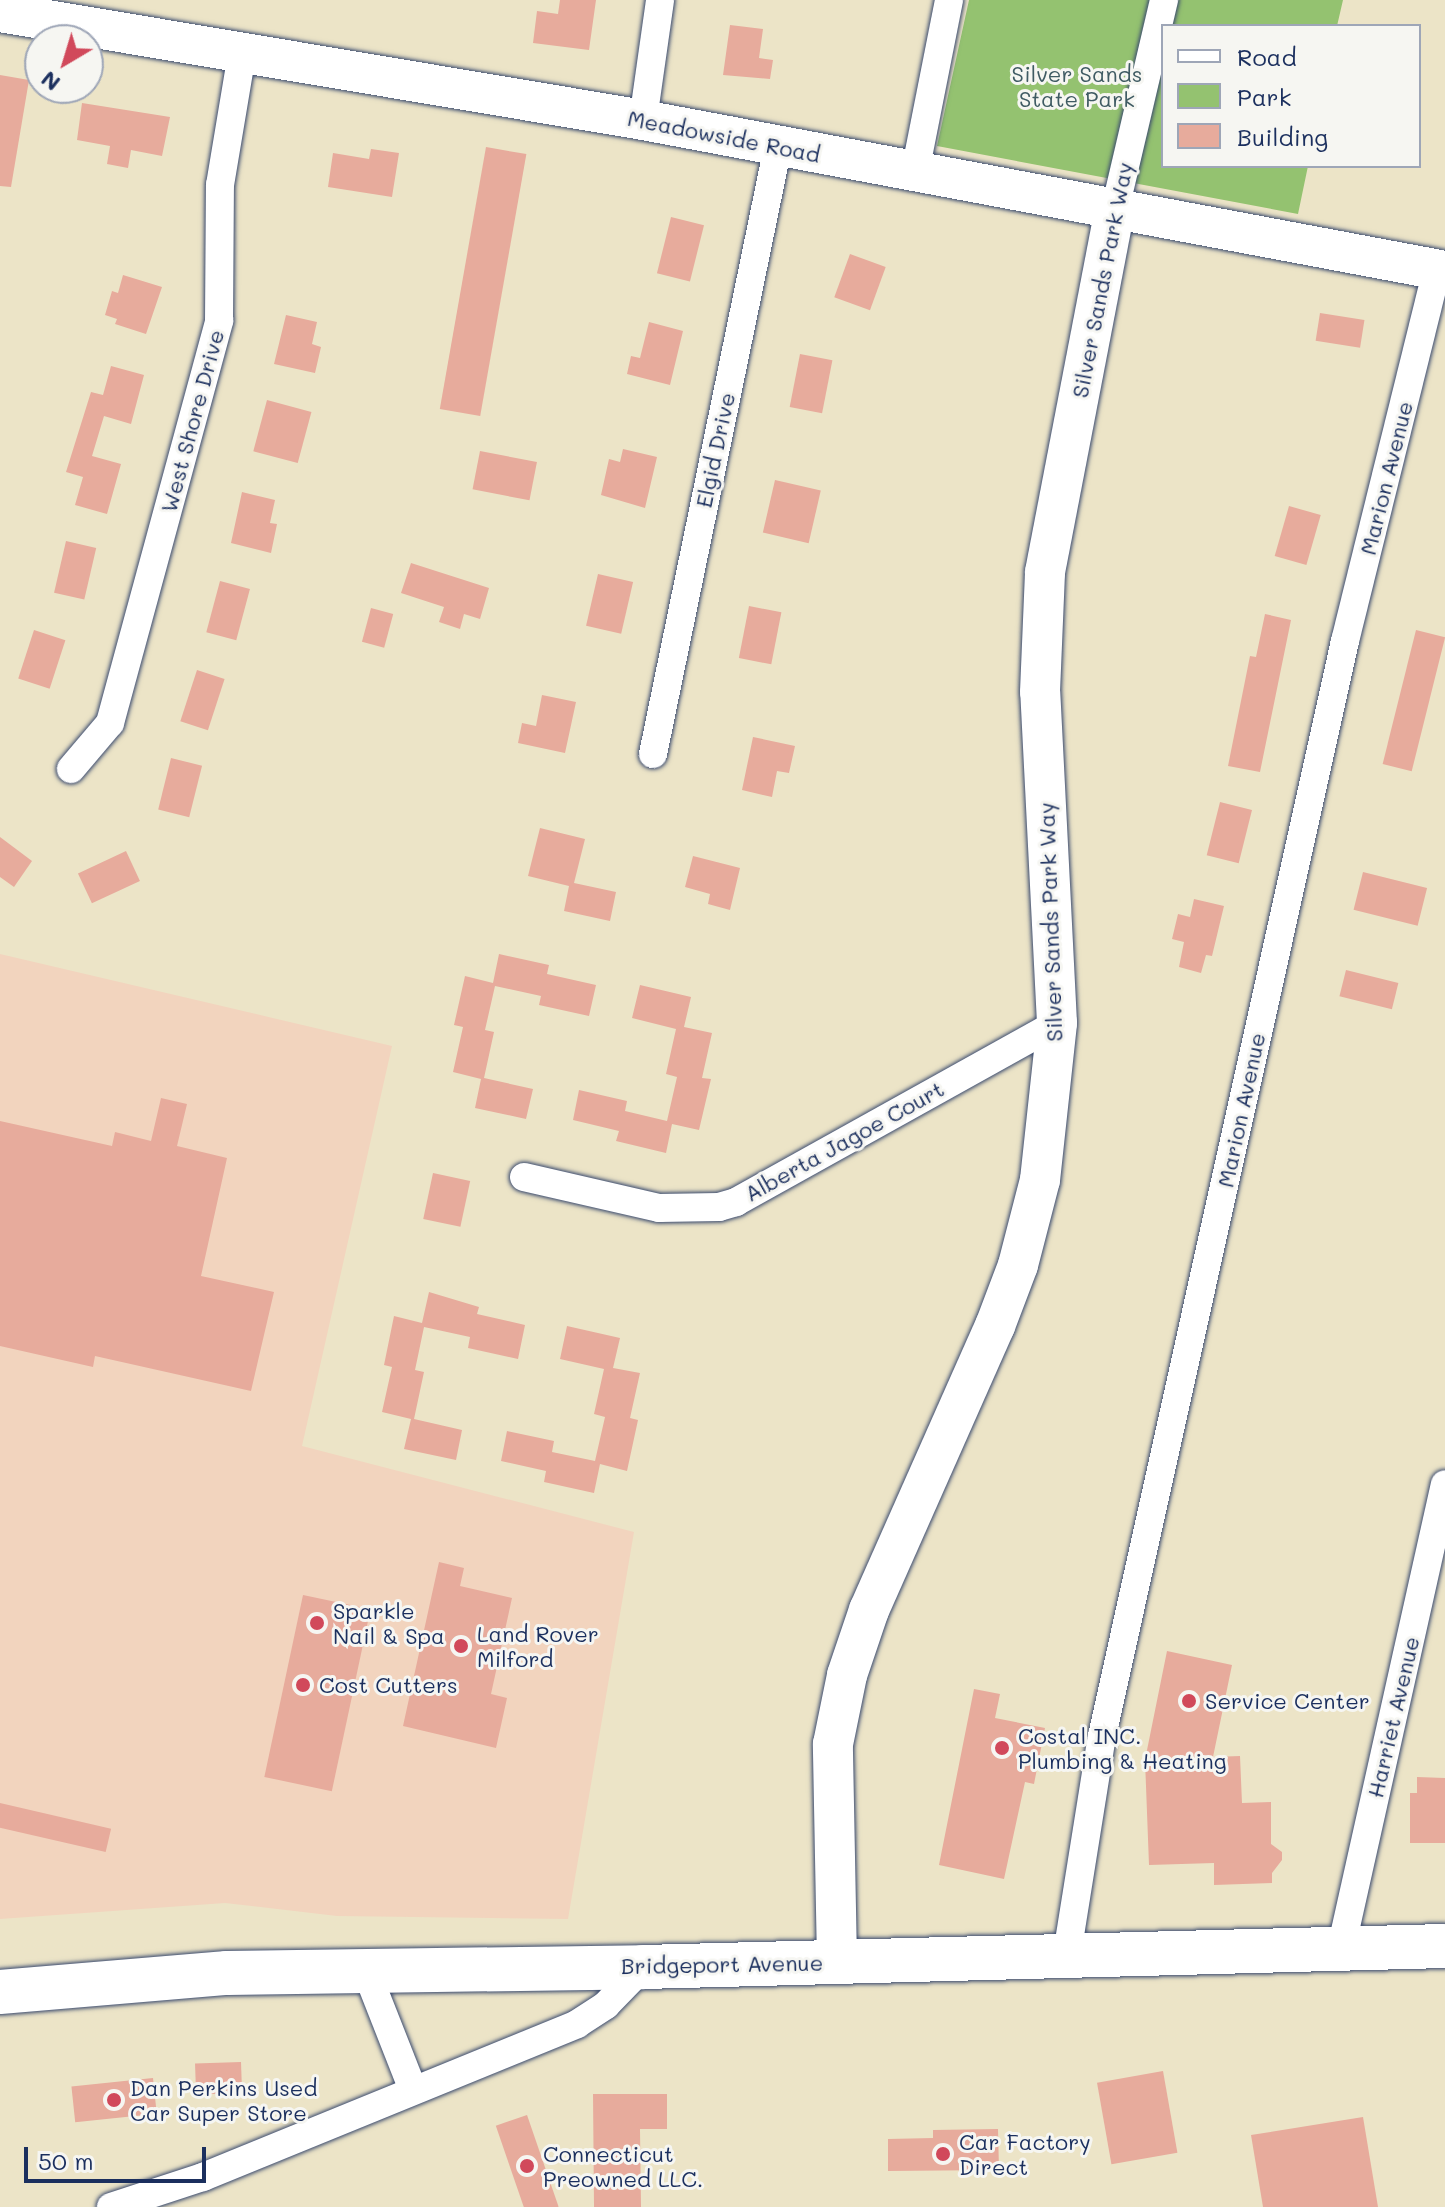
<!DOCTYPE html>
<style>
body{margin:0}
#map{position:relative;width:1445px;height:2207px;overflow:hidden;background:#ece4c7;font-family:Mali,sans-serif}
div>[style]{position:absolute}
.built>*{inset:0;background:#f2d4be}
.green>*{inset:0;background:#94c270}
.building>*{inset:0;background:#e7ab9c;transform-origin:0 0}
.roads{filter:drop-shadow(0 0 2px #3a4a6e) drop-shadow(0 0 2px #3a4a6e)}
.street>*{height:28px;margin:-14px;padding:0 14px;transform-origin:14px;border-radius:14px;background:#fff}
.secondary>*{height:40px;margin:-20px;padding:0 20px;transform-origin:20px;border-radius:20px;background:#fff}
.primary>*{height:44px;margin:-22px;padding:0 22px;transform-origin:22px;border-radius:22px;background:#fff}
.dots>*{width:22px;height:22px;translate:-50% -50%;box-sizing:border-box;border:4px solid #f6f6f2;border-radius:50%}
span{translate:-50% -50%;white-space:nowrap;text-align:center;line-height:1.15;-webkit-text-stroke:6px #f6f6f2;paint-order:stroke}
.park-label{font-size:22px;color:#3f5b63}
.street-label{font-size:22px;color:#1b2f5e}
.poi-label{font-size:22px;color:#1b2f5e}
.left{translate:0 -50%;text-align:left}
.legend{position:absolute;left:1161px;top:24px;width:260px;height:144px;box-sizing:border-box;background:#f6f6f2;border:2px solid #9ea6b7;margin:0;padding:10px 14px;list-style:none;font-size:24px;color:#1b2f5e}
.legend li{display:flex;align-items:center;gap:16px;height:40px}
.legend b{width:40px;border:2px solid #9ea6b7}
.north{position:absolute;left:24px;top:24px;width:80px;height:80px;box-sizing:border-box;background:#f6f6f2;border:2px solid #9ea6b7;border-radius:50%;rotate:218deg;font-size:22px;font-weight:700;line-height:32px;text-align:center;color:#1b2f5e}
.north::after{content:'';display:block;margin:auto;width:28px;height:36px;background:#d1495b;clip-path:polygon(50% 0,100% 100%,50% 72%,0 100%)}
.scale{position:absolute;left:24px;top:2147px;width:182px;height:36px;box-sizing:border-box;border:4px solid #1b2f5e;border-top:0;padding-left:10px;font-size:24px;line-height:28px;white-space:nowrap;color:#1b2f5e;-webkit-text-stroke:6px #f6f6f2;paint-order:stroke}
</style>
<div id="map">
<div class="built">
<i style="clip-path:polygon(0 954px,392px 1046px,302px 1446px,634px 1532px,568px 1919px,337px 1916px,225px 1903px,0 1919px)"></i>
</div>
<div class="green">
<i style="clip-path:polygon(969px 0,1343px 0,1337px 26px,1163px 26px,1163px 166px,1308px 166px,1298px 214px,937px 146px)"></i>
</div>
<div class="building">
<i style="clip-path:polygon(560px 0,596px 0,589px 50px,533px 43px,537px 11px,558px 14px)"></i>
<i style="clip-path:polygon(730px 25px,763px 29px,759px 58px,773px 60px,770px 79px,723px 75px)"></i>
<i style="clip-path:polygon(0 75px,29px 80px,11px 187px,0 186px)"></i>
<i style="clip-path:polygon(82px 103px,170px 117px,162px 156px,131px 150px,128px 168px,107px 164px,110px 146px,77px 140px)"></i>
<i style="left:486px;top:147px;width:41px;height:266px;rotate:10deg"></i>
<i style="clip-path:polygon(371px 149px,399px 153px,392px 197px,328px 187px,333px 153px,369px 159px)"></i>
<i style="left:671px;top:217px;width:34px;height:58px;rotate:14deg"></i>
<i style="left:850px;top:254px;width:38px;height:46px;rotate:20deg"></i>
<i style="clip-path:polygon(123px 275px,162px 287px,146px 334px,115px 324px,117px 319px,105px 315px,112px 291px,118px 293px)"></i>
<i style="left:1320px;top:313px;width:45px;height:28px;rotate:9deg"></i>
<i style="clip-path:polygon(286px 315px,317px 322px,312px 344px,321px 347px,315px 373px,274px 364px)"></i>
<i style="clip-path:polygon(649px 322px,683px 331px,670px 385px,627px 374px,631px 356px,640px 358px)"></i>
<i style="left:800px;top:354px;width:33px;height:54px;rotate:11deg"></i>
<i style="clip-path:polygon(111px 366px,144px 375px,131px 424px,104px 416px,92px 456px,121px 464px,107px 514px,75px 505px,83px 477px,66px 472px,91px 392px,103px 395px)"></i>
<i style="left:267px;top:400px;width:46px;height:53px;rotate:15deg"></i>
<i style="clip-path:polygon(623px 449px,657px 457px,645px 508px,601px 495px,609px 459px,620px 462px)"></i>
<i style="left:480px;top:451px;width:58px;height:39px;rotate:11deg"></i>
<i style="left:775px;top:480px;width:47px;height:54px;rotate:13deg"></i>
<i style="clip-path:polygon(242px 492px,275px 500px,270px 523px,277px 524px,271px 553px,231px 543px)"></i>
<i style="left:1289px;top:506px;width:33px;height:52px;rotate:16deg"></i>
<i style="left:66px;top:541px;width:31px;height:53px;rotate:13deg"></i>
<i style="clip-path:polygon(411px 563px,489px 588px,480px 619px,464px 614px,460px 629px,439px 622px,444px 607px,401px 593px)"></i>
<i style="left:598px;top:574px;width:36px;height:53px;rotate:13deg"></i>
<i style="left:220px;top:581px;width:31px;height:53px;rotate:15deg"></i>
<i style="left:749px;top:606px;width:33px;height:53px;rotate:11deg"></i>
<i style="left:371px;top:608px;width:23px;height:35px;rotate:15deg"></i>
<i style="clip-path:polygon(1265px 614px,1291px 620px,1260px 772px,1228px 766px,1250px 656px,1256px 657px)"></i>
<i style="left:34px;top:630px;width:33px;height:51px;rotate:18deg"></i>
<i style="left:1416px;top:630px;width:30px;height:138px;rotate:14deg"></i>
<i style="left:197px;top:670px;width:29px;height:54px;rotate:18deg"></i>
<i style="clip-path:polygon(542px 695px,576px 702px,565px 753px,518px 743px,522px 723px,536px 726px)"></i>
<i style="clip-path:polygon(753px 737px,795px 746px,789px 773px,777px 771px,772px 797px,742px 790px)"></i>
<i style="left:171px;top:758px;width:32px;height:53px;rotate:14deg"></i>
<i style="left:1220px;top:802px;width:33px;height:55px;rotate:14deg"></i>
<i style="clip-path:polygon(540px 828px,585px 839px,574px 883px,616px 892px,610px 921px,564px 911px,569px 886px,528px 876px)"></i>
<i style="clip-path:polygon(0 837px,32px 861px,14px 887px,0 877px)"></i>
<i style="left:126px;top:851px;width:33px;height:53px;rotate:65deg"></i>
<i style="clip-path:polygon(693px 856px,740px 868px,730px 910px,708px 904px,710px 894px,685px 887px)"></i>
<i style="left:1363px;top:872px;width:66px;height:39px;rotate:14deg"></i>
<i style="clip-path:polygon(1194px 899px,1224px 906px,1212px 956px,1206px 955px,1201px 973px,1179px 967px,1184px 942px,1172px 939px,1178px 914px,1190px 917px)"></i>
<i style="clip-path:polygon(499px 954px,549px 965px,547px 974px,596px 985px,589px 1016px,539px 1005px,541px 996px,495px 986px,485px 1030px,494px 1032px,484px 1078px,533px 1089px,526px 1119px,475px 1108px,481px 1079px,453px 1072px,463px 1027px,454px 1025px,465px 976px,493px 983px)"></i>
<i style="left:1346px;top:970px;width:54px;height:27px;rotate:14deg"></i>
<i style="clip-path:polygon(640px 985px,691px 997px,684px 1027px,712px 1033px,702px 1078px,711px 1079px,699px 1130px,672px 1124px,666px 1153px,616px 1141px,619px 1131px,573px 1120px,579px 1090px,627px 1101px,625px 1111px,667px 1121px,677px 1077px,666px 1074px,676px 1029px,632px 1018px)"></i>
<i style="clip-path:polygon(161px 1098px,187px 1104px,177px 1146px,227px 1158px,201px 1276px,274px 1292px,251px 1391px,95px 1356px,93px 1367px,0 1346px,0 1121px,112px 1146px,115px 1132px,151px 1141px)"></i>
<i style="left:433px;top:1173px;width:38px;height:47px;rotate:12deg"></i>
<i style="clip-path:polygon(429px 1292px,479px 1307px,477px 1314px,525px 1325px,518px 1359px,468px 1348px,470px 1337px,424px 1327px,415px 1370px,424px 1372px,414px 1419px,462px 1430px,456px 1460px,404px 1449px,411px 1419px,382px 1412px,392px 1367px,384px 1365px,394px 1316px,422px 1323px)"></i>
<i style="clip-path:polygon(567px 1326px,620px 1338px,613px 1368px,640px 1373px,630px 1418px,638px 1420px,627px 1471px,600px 1464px,594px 1493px,544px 1482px,546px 1471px,501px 1461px,507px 1431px,554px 1441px,552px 1452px,595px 1461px,605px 1417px,594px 1414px,604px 1369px,560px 1359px)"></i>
<i style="clip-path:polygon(439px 1562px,464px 1568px,460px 1586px,512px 1598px,491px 1694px,507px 1698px,496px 1748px,403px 1726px)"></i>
<i style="left:303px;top:1595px;width:69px;height:186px;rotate:12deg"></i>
<i style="clip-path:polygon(1167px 1651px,1232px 1665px,1213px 1757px,1240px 1756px,1242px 1803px,1271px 1802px,1271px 1844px,1282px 1852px,1282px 1860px,1272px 1873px,1272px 1883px,1214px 1885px,1214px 1863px,1149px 1865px,1145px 1760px)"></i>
<i style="clip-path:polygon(974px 1689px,1000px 1694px,995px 1718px,1045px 1728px,1034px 1784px,1025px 1782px,1004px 1879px,939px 1865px)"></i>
<i style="clip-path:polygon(1417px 1777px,1445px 1778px,1445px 1843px,1410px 1843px,1410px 1793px,1417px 1793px)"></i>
<i style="left:0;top:1803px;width:114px;height:24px;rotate:13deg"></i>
<i style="left:241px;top:2062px;width:31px;height:46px;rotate:88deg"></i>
<i style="left:1163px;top:2071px;width:83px;height:67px;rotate:80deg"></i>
<i style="left:153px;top:2078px;width:36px;height:82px;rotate:84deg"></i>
<i style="clip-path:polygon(593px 2094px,667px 2094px,667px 2129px,640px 2129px,641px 2207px,594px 2207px)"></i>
<i style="left:527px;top:2115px;width:97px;height:33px;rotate:71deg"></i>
<i style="clip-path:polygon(1363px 2117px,1378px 2207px,1263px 2207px,1251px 2135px)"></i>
<i style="clip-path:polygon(998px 2129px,999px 2170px,888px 2171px,888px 2139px,933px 2138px,933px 2130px)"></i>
</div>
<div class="roads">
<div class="street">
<i style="left:643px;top:120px;width:121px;rotate:-81.9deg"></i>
<i style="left:915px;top:172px;width:175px;rotate:-78.8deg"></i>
<i style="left:1115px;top:209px;width:215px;rotate:-76.8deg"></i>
<i style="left:653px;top:754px;width:621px;rotate:-78.38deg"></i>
<i style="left:71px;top:769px;width:60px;rotate:-49.7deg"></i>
<i style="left:110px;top:723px;width:417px;rotate:-74.8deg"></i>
<i style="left:219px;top:321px;width:136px;rotate:-89.6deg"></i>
<i style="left:220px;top:185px;width:133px;rotate:-80.5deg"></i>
<i style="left:524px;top:1177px;width:139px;rotate:12.9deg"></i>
<i style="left:659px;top:1208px;width:60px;rotate:-1deg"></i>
<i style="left:719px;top:1207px;width:18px;rotate:-16deg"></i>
<i style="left:736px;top:1202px;width:368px;rotate:-29.1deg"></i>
<i style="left:1341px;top:1949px;width:476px;rotate:-77.4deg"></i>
<i style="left:1067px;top:1954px;width:221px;rotate:-80.9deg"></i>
<i style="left:1102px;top:1736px;width:1122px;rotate:-77.49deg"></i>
<i style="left:1345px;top:641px;width:382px;rotate:-76.1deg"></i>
<i style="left:367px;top:1973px;width:126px;rotate:68.5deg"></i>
<i style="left:111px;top:2207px;width:97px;rotate:-18.1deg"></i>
<i style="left:203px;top:2177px;width:404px;rotate:-22.2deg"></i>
<i style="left:577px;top:2024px;width:35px;rotate:-33deg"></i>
<i style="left:606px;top:2005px;width:53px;rotate:-45.8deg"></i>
</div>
<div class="secondary">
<i style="left:0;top:12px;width:652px;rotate:9.53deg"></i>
<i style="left:643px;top:120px;width:816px;rotate:10.66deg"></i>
<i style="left:837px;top:1961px;width:217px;rotate:-91.1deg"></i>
<i style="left:833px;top:1744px;width:70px;rotate:-78.5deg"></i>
<i style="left:847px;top:1675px;width:69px;rotate:-71.3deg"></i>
<i style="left:869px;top:1610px;width:311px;rotate:-66.1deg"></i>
<i style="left:995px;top:1326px;width:65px;rotate:-69.3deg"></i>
<i style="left:1018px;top:1265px;width:88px;rotate:-75.5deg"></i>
<i style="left:1040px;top:1180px;width:158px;rotate:-83.8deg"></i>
<i style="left:1057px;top:1023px;width:331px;rotate:-92.9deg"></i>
<i style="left:1040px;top:692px;width:120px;rotate:-87.6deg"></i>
<i style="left:1045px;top:572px;width:370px;rotate:-79.1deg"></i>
</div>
<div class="primary">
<i style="left:0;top:1992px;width:228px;rotate:-4.8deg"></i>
<i style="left:227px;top:1973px;width:416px;rotate:-0.8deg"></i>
<i style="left:643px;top:1967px;width:802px;rotate:-1.5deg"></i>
</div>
</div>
<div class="dots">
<i style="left:317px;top:1623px;background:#d1495b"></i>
<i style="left:461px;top:1646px;background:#d1495b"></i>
<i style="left:303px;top:1685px;background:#d1495b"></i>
<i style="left:1189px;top:1701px;background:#d1495b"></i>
<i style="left:1002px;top:1748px;background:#d1495b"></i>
<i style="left:114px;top:2100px;background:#d1495b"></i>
<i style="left:943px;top:2154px;background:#d1495b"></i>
<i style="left:527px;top:2166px;background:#d1495b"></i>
</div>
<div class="park-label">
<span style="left:1077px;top:86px">Silver Sands<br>State Park</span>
</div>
<div class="street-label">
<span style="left:724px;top:136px;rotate:11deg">Meadowside Road</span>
<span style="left:1102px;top:280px;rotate:-79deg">Silver Sands Park Way</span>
<span style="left:192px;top:421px;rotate:-75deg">West Shore Drive</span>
<span style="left:715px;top:450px;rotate:-78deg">Elgid Drive</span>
<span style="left:1386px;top:478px;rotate:-76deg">Marion Avenue</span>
<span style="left:1050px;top:922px;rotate:-92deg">Silver Sands Park Way</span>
<span style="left:1241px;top:1110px;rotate:-78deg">Marion Avenue</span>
<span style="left:844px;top:1141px;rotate:-29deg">Alberta Jagoe Court</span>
<span style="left:1393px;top:1717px;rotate:-77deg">Harriet Avenue</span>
<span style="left:722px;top:1964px;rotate:-1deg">Bridgeport Avenue</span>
</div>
<div class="poi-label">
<span class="left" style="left:333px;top:1623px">Sparkle<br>Nail &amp; Spa</span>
<span class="left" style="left:477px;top:1646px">Land Rover<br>Milford</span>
<span class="left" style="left:319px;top:1685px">Cost Cutters</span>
<span class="left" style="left:1205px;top:1701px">Service Center</span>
<span class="left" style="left:1018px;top:1748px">Costal INC.<br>Plumbing &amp; Heating</span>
<span class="left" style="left:130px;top:2100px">Dan Perkins Used<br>Car Super Store</span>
<span class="left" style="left:959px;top:2154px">Car Factory<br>Direct</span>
<span class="left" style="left:543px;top:2166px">Connecticut<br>Preowned LLC.</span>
</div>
<ul class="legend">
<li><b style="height:10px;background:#fff"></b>Road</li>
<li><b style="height:22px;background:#94c270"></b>Park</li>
<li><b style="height:22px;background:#e7ab9c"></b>Building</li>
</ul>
<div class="north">N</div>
<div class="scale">50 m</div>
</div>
